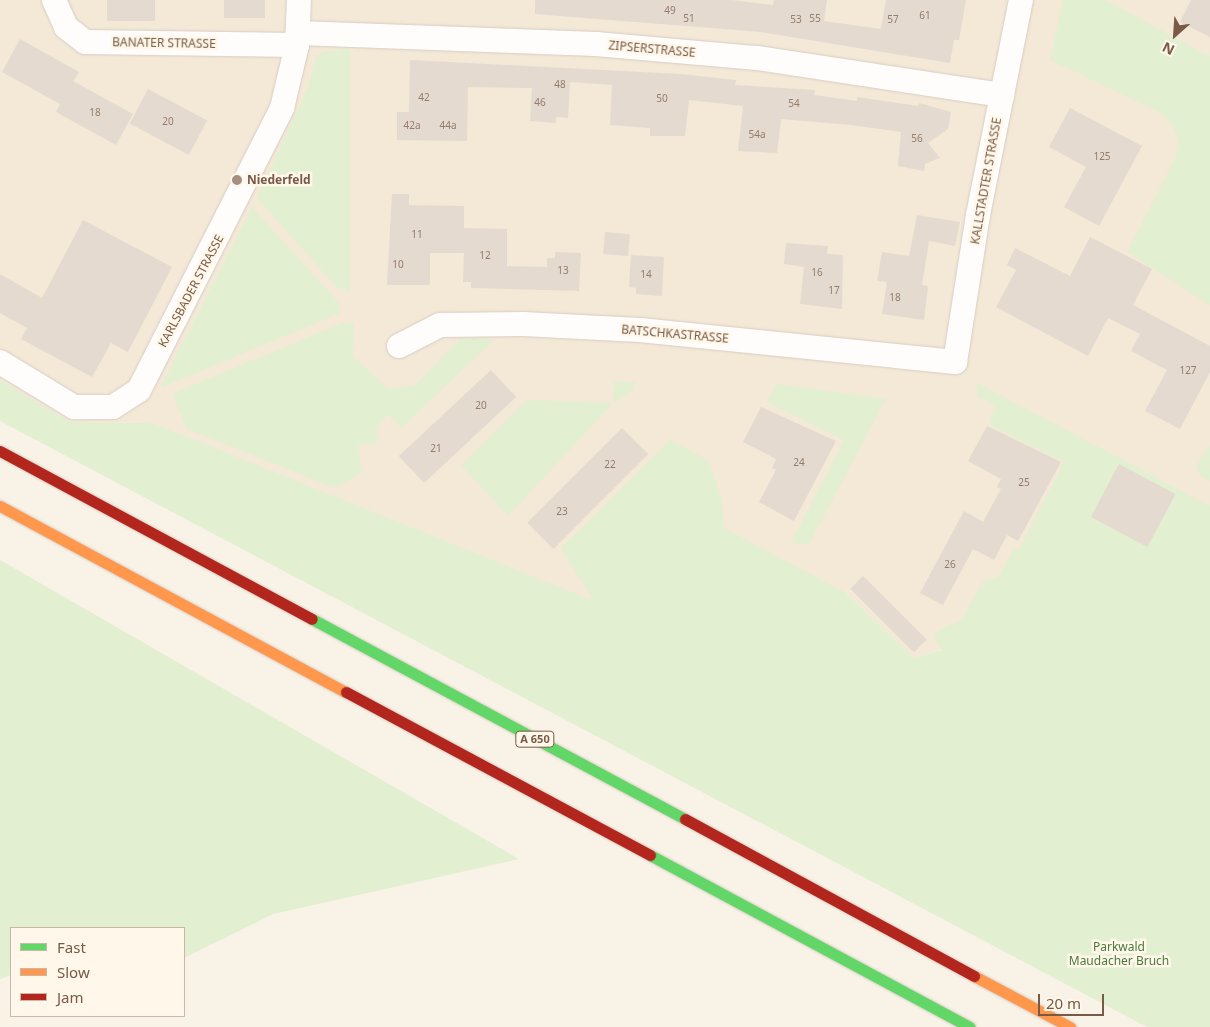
<!DOCTYPE html>
<style>
body{margin:0}
#map{position:relative;width:1210px;height:1027px;overflow:hidden;background:#f8f2e7;font-family:"Noto Sans",sans-serif}
div>[style]{position:absolute}
.residential>*{inset:0;background:#f4e8d7}
.green>*{inset:0;background:#e2efd1}
.building>*{inset:0;background:#e4dacf;transform-origin:0 0}
.roads{filter:drop-shadow(0 0 1px #d7cdc2) drop-shadow(0 0 1px #d7cdc2)}
.street>*{height:24px;margin:-12px;padding:0 12px;transform-origin:12px;border-radius:12px;background:#fefdfb}
.fast>*{height:11px;margin:-5.5px;padding:0 5.5px;transform-origin:5.5px;border-radius:5.5px;background:#63d668}
.slow>*{height:11px;margin:-5.5px;padding:0 5.5px;transform-origin:5.5px;border-radius:5.5px;background:#ff974d}
.jam>*{height:11px;margin:-5.5px;padding:0 5.5px;transform-origin:5.5px;border-radius:5.5px;background:#b3261e}
.dots>*{width:14px;height:14px;translate:-50% -50%;box-sizing:border-box;border:2px solid #fff7ea;border-radius:50%}
span{translate:-50% -50%;white-space:nowrap;text-align:center;line-height:1.15;-webkit-text-stroke:5px #fff7ea;paint-order:stroke}
.number-label{font-size:10px;color:#957c6a}
.number-label span{-webkit-text-stroke-width:0}
.shield-label span{padding:1px 4px;background:#fff7ea;border:1px solid;border-radius:4px;-webkit-text-stroke-width:0}
.shield-label{font-size:11px;color:#785a46;font-weight:700}
.street-label{font-size:12px;color:#785a46}
.poi-label{font-size:12px;color:#785a46;font-weight:700}
.left{translate:0 -50%;text-align:left}
.park-label{font-size:12px;color:#4a7a3a}
.legend{position:absolute;left:10px;top:927px;width:175px;height:90px;box-sizing:border-box;background:#fff7ea;border:1px solid #c9b8a8;margin:0;padding:6px 9px;list-style:none;font-size:15px;color:#785a46}
.legend li{display:flex;align-items:center;gap:10px;height:25px}
.legend b{width:25px;border:1px solid #c9b8a8}
.north{position:absolute;left:1150px;top:10px;width:50px;height:50px;-webkit-text-stroke:4px #fff7ea;paint-order:stroke;rotate:206deg;font-size:14px;font-weight:700;line-height:20px;text-align:center;color:#785a46}
.north::after{content:'';display:block;margin:auto;width:18px;height:22px;background:#785a46;clip-path:polygon(50% 0,100% 100%,50% 72%,0 100%)}
.scale{position:absolute;left:1038px;top:994px;width:66px;height:22px;box-sizing:border-box;border:2px solid #785a46;border-top:0;padding-left:6px;font-size:15px;line-height:18px;white-space:nowrap;color:#785a46;-webkit-text-stroke:4px #fff7ea;paint-order:stroke}
</style>
<div id="map">
<div class="residential">
<i style="clip-path:polygon(0 0,1210px 0,1210px 522px,1077px 608px,914px 658px,846px 593px,595px 602px,153px 423px,70px 422px,0 380px)"></i>
</div>
<div class="green">
<i style="clip-path:polygon(1063px 0,1106px 0,1210px 57px,1210px 305px,1127px 252px,1175px 159px,1179px 142px,1172px 124px,1159px 112px,1050px 60px)"></i>
<i style="clip-path:polygon(350px 49px,350px 293px,336px 286px,257px 198px,309px 85px,316px 57px,325px 51px)"></i>
<i style="clip-path:polygon(252px 207px,339px 303px,340px 313px,160px 388px)"></i>
<i style="clip-path:polygon(343px 323px,354px 324px,353px 356px,388px 389px,415px 385px,461px 338px,494px 340px,402px 427px,388px 414px,377px 427px,377px 444px,358px 445px,362px 473px,335px 488px,187px 429px,172px 394px)"></i>
<i style="clip-path:polygon(0 380px,70px 422px,153px 423px,594px 601px,561px 548px,670px 440px,708px 460px,722px 499px,724px 528px,846px 593px,914px 658px,942px 650px,932px 634px,962px 619px,983px 581px,998px 578px,1013px 549px,1018px 551px,1064px 462px,989px 424px,995px 406px,977px 396px,977px 383px,1210px 506px,1210px 1027px,1147px 1027px,0 421px)"></i>
<i style="clip-path:polygon(614px 381px,635px 382px,635px 389px,613px 403px,508px 516px,461px 465px,527px 400px,613px 403px)"></i>
<i style="clip-path:polygon(777px 384px,886px 399px,809px 544px,791px 543px,844px 440px,767px 402px)"></i>
<i style="clip-path:polygon(1210px 445px,1210px 481px,1201px 477px,1196px 466px)"></i>
<i style="clip-path:polygon(0 560px,519px 859px,273px 914px,184px 958px,184px 928px,11px 928px,11px 975px,0 979px)"></i>
</div>
<div class="building">
<i style="left:107px;top:0;width:48px;height:21px"></i>
<i style="left:224px;top:0;width:41px;height:18px"></i>
<i style="clip-path:polygon(535px 0,732px 0,773px 5px,774px 0,827px 0,824px 21px,881px 29px,886px 0,966px 0,959px 40px,954px 40px,950px 63px,761px 32px,535px 14px)"></i>
<i style="clip-path:polygon(1191px 0,1210px 0,1210px 37px,1180px 22px)"></i>
<i style="clip-path:polygon(20px 39px,79px 72px,73px 81px,133px 114px,116px 145px,56px 112px,60px 104px,2px 72px)"></i>
<i style="clip-path:polygon(410px 60px,680px 74px,736px 80px,735px 85px,815px 90px,814px 95px,857px 101px,857px 97px,918px 106px,919px 103px,951px 112px,948px 129px,928px 143px,940px 158px,925px 164px,924px 171px,898px 166px,901px 132px,851px 125px,781px 119px,777px 153px,738px 151px,743px 106px,689px 100px,685px 136px,650px 136px,650px 128px,610px 125px,612px 85px,570px 82px,568px 118px,556px 117px,556px 123px,530px 121px,532px 88px,468px 87px,467px 141px,397px 140px,397px 112px,409px 112px)"></i>
<i style="left:148px;top:89px;width:67px;height:39px;rotate:28deg"></i>
<i style="clip-path:polygon(1070px 108px,1142px 146px,1099px 226px,1064px 207px,1086px 167px,1049px 147px)"></i>
<i style="clip-path:polygon(392px 194px,409px 194px,409px 205px,464px 206px,464px 228px,507px 229px,507px 266px,547px 267px,547px 258px,555px 258px,555px 252px,581px 253px,579px 291px,471px 288px,471px 282px,463px 282px,464px 253px,430px 253px,430px 285px,387px 285px)"></i>
<i style="clip-path:polygon(917px 215px,960px 222px,955px 246px,929px 241px,922px 285px,928px 286px,924px 320px,882px 314px,887px 282px,877px 281px,882px 252px,909px 256px)"></i>
<i style="clip-path:polygon(83px 220px,172px 267px,128px 352px,111px 343px,92px 377px,21px 339px,27px 328px,0 313px,0 274px,42px 298px)"></i>
<i style="left:605px;top:232px;width:25px;height:22px;rotate:5deg"></i>
<i style="clip-path:polygon(1090px 237px,1152px 269px,1133px 305px,1210px 346px,1210px 372px,1180px 429px,1145px 411px,1167px 370px,1131px 351px,1140px 334px,1108px 318px,1088px 356px,996px 307px,1016px 270px,1007px 265px,1015px 248px,1070px 276px)"></i>
<i style="clip-path:polygon(786px 243px,828px 246px,827px 254px,843px 255px,842px 309px,800px 304px,804px 267px,784px 264px)"></i>
<i style="clip-path:polygon(631px 255px,664px 257px,662px 296px,636px 294px,636px 288px,629px 287px)"></i>
<i style="left:491px;top:370px;width:37px;height:126px;rotate:47deg"></i>
<i style="clip-path:polygon(761px 407px,836px 441px,794px 521px,759px 502px,776px 470px,772px 468px,776px 459px,743px 442px)"></i>
<i style="clip-path:polygon(987px 426px,1061px 462px,1018px 541px,1007px 535px,994px 560px,973px 549px,943px 605px,920px 593px,964px 511px,983px 522px,1001px 489px,997px 487px,1001px 479px,968px 461px)"></i>
<i style="left:622px;top:428px;width:37px;height:134px;rotate:45deg"></i>
<i style="left:1119px;top:464px;width:64px;height:60px;rotate:28deg"></i>
<i style="left:863px;top:576px;width:90px;height:18px;rotate:45deg"></i>
</div>
<div class="roads">
<div class="street">
<i style="left:54px;top:0;width:30px;rotate:66deg"></i>
<i style="left:66px;top:27px;width:24px;rotate:38deg"></i>
<i style="left:85px;top:42px;width:212px;rotate:0.8deg"></i>
<i style="left:299px;top:33px;width:297px;rotate:2.1deg"></i>
<i style="left:596px;top:44px;width:162px;rotate:5deg"></i>
<i style="left:757px;top:58px;width:248px;rotate:8.6deg"></i>
<i style="left:399px;top:346px;width:46px;rotate:-27.1deg"></i>
<i style="left:440px;top:325px;width:83px;rotate:-0.7deg"></i>
<i style="left:523px;top:324px;width:117px;rotate:2.9deg"></i>
<i style="left:640px;top:330px;width:317px;rotate:5.8deg"></i>
<i style="left:955px;top:362px;width:149px;rotate:-81.1deg"></i>
<i style="left:978px;top:215px;width:219px;rotate:-78.7deg"></i>
<i style="left:0;top:362px;width:87px;rotate:31.3deg"></i>
<i style="left:74px;top:407px;width:39px"></i>
<i style="left:113px;top:407px;width:31px;rotate:-33deg"></i>
<i style="left:139px;top:390px;width:316px;rotate:-63.1deg"></i>
<i style="left:282px;top:108px;width:65px;rotate:-76.6deg"></i>
<i style="left:297px;top:45px;width:45px;rotate:-87.5deg"></i>
</div>
<div class="fast">
<i style="left:312px;top:619px;width:423px;rotate:28.2deg"></i>
<i style="left:650px;top:855px;width:363px;rotate:28.3deg"></i>
</div>
<div class="slow">
<i style="left:0;top:506px;width:393px;rotate:28.3deg"></i>
<i style="left:974px;top:976px;width:109px;rotate:28deg"></i>
</div>
<div class="jam">
<i style="left:0;top:451px;width:354px;rotate:28.3deg"></i>
<i style="left:346px;top:692px;width:345px;rotate:28.2deg"></i>
<i style="left:685px;top:819px;width:329px;rotate:28.5deg"></i>
</div>
</div>
<div class="dots">
<i style="left:237px;top:180px;background:#a58f7e"></i>
</div>
<div class="number-label">
<span style="left:670px;top:11px">49</span>
<span style="left:925px;top:16px">61</span>
<span style="left:689px;top:19px">51</span>
<span style="left:815px;top:19px">55</span>
<span style="left:796px;top:20px">53</span>
<span style="left:893px;top:20px">57</span>
<span style="left:560px;top:85px">48</span>
<span style="left:424px;top:98px">42</span>
<span style="left:662px;top:99px">50</span>
<span style="left:540px;top:103px">46</span>
<span style="left:794px;top:104px">54</span>
<span style="left:95px;top:113px">18</span>
<span style="left:168px;top:122px">20</span>
<span style="left:412px;top:126px">42a</span>
<span style="left:448px;top:126px">44a</span>
<span style="left:757px;top:135px">54a</span>
<span style="left:917px;top:139px">56</span>
<span style="left:1102px;top:157px">125</span>
<span style="left:417px;top:235px">11</span>
<span style="left:485px;top:256px">12</span>
<span style="left:398px;top:265px">10</span>
<span style="left:563px;top:271px">13</span>
<span style="left:817px;top:273px">16</span>
<span style="left:646px;top:275px">14</span>
<span style="left:834px;top:291px">17</span>
<span style="left:895px;top:298px">18</span>
<span style="left:1188px;top:371px">127</span>
<span style="left:481px;top:406px">20</span>
<span style="left:436px;top:449px">21</span>
<span style="left:799px;top:463px">24</span>
<span style="left:610px;top:465px">22</span>
<span style="left:1024px;top:483px">25</span>
<span style="left:562px;top:512px">23</span>
<span style="left:950px;top:565px">26</span>
</div>
<div class="shield-label">
<span style="left:535px;top:739px">A 650</span>
</div>
<div class="street-label">
<span style="left:164px;top:43px;rotate:1deg">BANATER STRASSE</span>
<span style="left:652px;top:49px;rotate:5deg">ZIPSERSTRASSE</span>
<span style="left:986px;top:181px;rotate:-80deg">KALLSTADTER STRASSE</span>
<span style="left:191px;top:291px;rotate:-62deg">KARLSBADER STRASSE</span>
<span style="left:675px;top:334px;rotate:5deg">BATSCHKASTRASSE</span>
</div>
<div class="poi-label">
<span class="left" style="left:247px;top:180px">Niederfeld</span>
</div>
<div class="park-label">
<span style="left:1119px;top:954px">Parkwald<br>Maudacher Bruch</span>
</div>
<ul class="legend">
<li><b style="height:6px;background:#63d668"></b>Fast</li>
<li><b style="height:6px;background:#ff974d"></b>Slow</li>
<li><b style="height:6px;background:#b3261e"></b>Jam</li>
</ul>
<div class="north">N</div>
<div class="scale">20 m</div>
</div>
